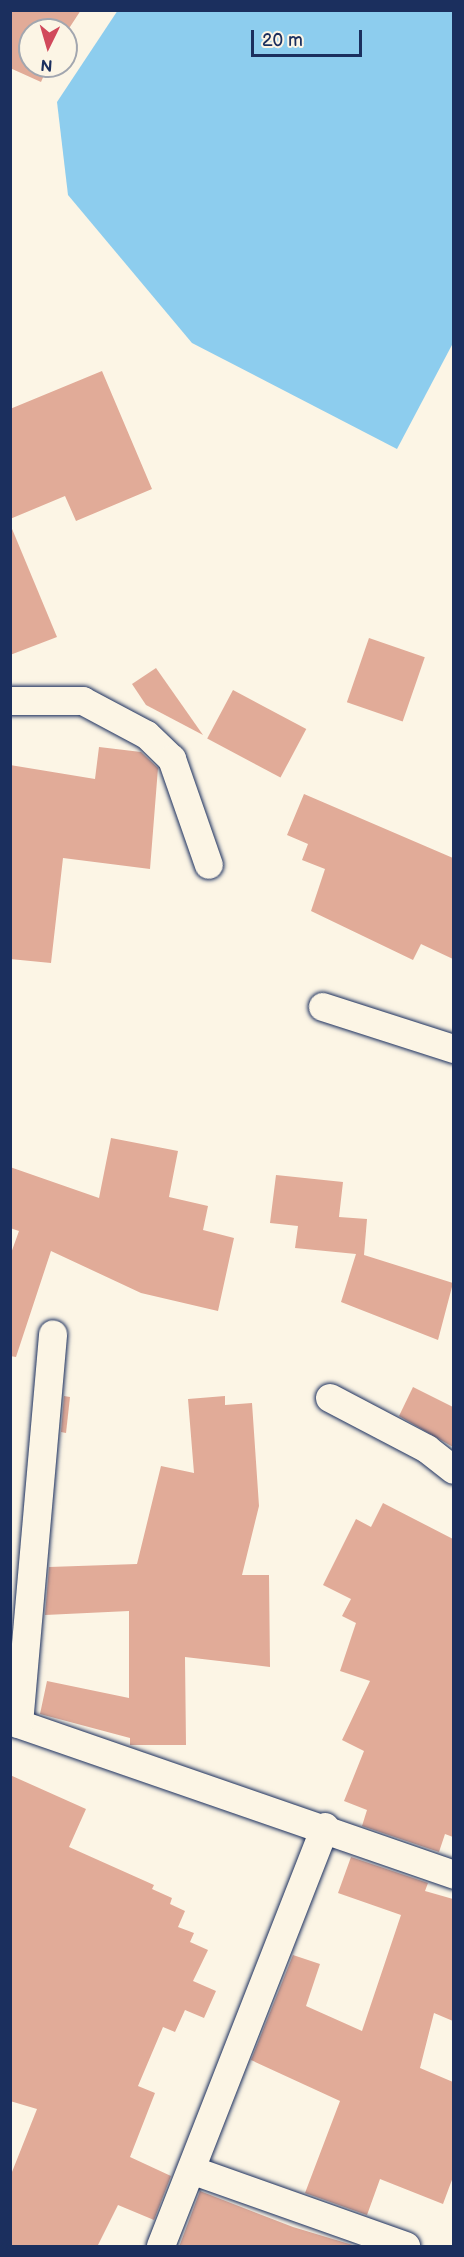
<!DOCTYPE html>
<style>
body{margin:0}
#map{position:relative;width:464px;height:2257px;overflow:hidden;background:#fcf5e5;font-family:"Balsamiq Sans",sans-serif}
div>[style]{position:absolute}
.water>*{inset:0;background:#8dcdee}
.building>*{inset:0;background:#e1ab98;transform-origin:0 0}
.roads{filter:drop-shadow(0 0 2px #1b2f5e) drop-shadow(0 0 2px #1b2f5e)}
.street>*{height:28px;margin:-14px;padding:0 14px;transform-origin:14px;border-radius:14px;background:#fcf5e5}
span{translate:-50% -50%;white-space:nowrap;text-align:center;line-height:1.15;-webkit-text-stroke:6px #fcf5e5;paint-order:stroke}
.frame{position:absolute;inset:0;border:12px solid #1b2f5e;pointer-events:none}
.north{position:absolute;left:18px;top:18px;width:60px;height:60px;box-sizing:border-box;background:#fcf5e5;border:2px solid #a2a6af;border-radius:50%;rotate:185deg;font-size:16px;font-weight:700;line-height:24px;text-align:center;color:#1b2f5e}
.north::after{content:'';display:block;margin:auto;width:21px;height:27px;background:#d1495b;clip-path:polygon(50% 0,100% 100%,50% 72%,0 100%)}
.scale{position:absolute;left:251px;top:30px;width:111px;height:27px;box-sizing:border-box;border:3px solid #1b2f5e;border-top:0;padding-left:8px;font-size:18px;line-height:21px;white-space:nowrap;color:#1b2f5e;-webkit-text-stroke:4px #fcf5e5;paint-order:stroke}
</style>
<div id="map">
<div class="water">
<i style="clip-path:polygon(118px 10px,453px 11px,453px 343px,397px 449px,192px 343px,68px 195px,57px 102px)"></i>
</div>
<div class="building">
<i style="clip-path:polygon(10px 10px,81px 10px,66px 33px,30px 30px,30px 66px,48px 66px,41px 82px,10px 68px)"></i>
<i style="clip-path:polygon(102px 371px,152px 489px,76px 521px,65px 496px,10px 519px,10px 409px)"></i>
<i style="clip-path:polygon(10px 524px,57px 637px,10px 655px)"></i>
<i style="left:369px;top:638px;width:59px;height:68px;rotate:19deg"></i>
<i style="clip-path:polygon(156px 668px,203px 735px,146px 705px,132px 684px)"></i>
<i style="left:233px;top:690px;width:83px;height:55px;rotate:28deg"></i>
<i style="clip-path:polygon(99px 747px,141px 752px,158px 768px,150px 869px,63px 858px,51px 963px,10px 959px,10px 765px,95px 779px)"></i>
<i style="clip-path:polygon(304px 794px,453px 858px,453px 959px,421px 944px,413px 960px,311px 911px,325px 869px,302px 860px,308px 844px,287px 835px)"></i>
<i style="clip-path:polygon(111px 1138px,178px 1151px,169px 1197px,208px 1206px,203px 1230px,234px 1238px,218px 1311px,141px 1293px,51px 1251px,16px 1357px,10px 1356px,10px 1256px,19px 1231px,10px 1228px,10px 1167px,99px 1198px)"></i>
<i style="clip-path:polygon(276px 1175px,343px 1182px,339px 1217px,367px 1219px,364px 1255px,453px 1283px,438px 1340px,341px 1302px,356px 1254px,295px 1248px,298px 1226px,270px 1223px)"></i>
<i style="clip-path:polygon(413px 1387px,453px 1407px,453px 1447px,399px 1416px)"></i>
<i style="clip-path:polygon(64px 1396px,70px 1397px,66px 1433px,61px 1432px)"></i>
<i style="clip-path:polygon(225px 1396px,225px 1405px,252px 1403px,259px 1506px,242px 1575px,269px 1575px,270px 1667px,185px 1657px,186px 1745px,130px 1745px,130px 1738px,40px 1714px,47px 1681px,129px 1698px,129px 1611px,45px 1615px,49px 1567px,137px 1564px,161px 1466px,194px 1473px,188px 1399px)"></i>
<i style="clip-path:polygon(383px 1503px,453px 1539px,453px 1837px,445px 1834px,439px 1852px,362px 1826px,367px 1810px,344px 1801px,364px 1751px,342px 1740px,370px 1681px,340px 1671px,356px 1623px,342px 1616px,351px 1599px,323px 1585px,356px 1519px,371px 1527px)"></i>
<i style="clip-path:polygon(10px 1775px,86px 1809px,69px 1847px,154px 1885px,152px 1889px,172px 1898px,170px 1904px,185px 1911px,178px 1927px,194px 1933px,190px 1942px,208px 1950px,193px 1981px,216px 1991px,204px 2018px,185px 2010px,175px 2032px,163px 2027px,138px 2086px,155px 2093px,130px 2157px,171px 2176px,154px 2220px,118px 2205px,97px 2247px,10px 2247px,10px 2177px,37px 2109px,10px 2101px)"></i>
<i style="clip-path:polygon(351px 1857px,428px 1883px,425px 1891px,453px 1899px,453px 2021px,434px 2013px,420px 2068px,453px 2082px,453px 2177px,443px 2204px,380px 2179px,367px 2215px,305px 2193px,340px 2101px,251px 2060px,293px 1955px,320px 1964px,306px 2006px,362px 2031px,401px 1915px,338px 1893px)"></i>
<i style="clip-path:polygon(200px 2191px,293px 2227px,356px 2246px,179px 2247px)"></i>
</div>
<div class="roads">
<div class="street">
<i style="left:10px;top:701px;width:73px"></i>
<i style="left:83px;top:701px;width:72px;rotate:28deg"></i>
<i style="left:147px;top:735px;width:35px;rotate:44deg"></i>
<i style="left:172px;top:759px;width:112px;rotate:70.8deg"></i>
<i style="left:323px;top:1007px;width:138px;rotate:17.8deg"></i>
<i style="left:330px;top:1398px;width:110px;rotate:27.7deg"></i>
<i style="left:427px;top:1449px;width:34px;rotate:38deg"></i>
<i style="left:10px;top:1721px;width:470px;rotate:19.1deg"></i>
<i style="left:19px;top:1724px;width:391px;rotate:-85deg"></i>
<i style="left:194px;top:2171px;width:225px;rotate:19.5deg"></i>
<i style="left:161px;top:2246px;width:450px;rotate:-68.6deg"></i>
</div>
</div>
<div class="frame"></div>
<div class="north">N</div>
<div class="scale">20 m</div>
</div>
